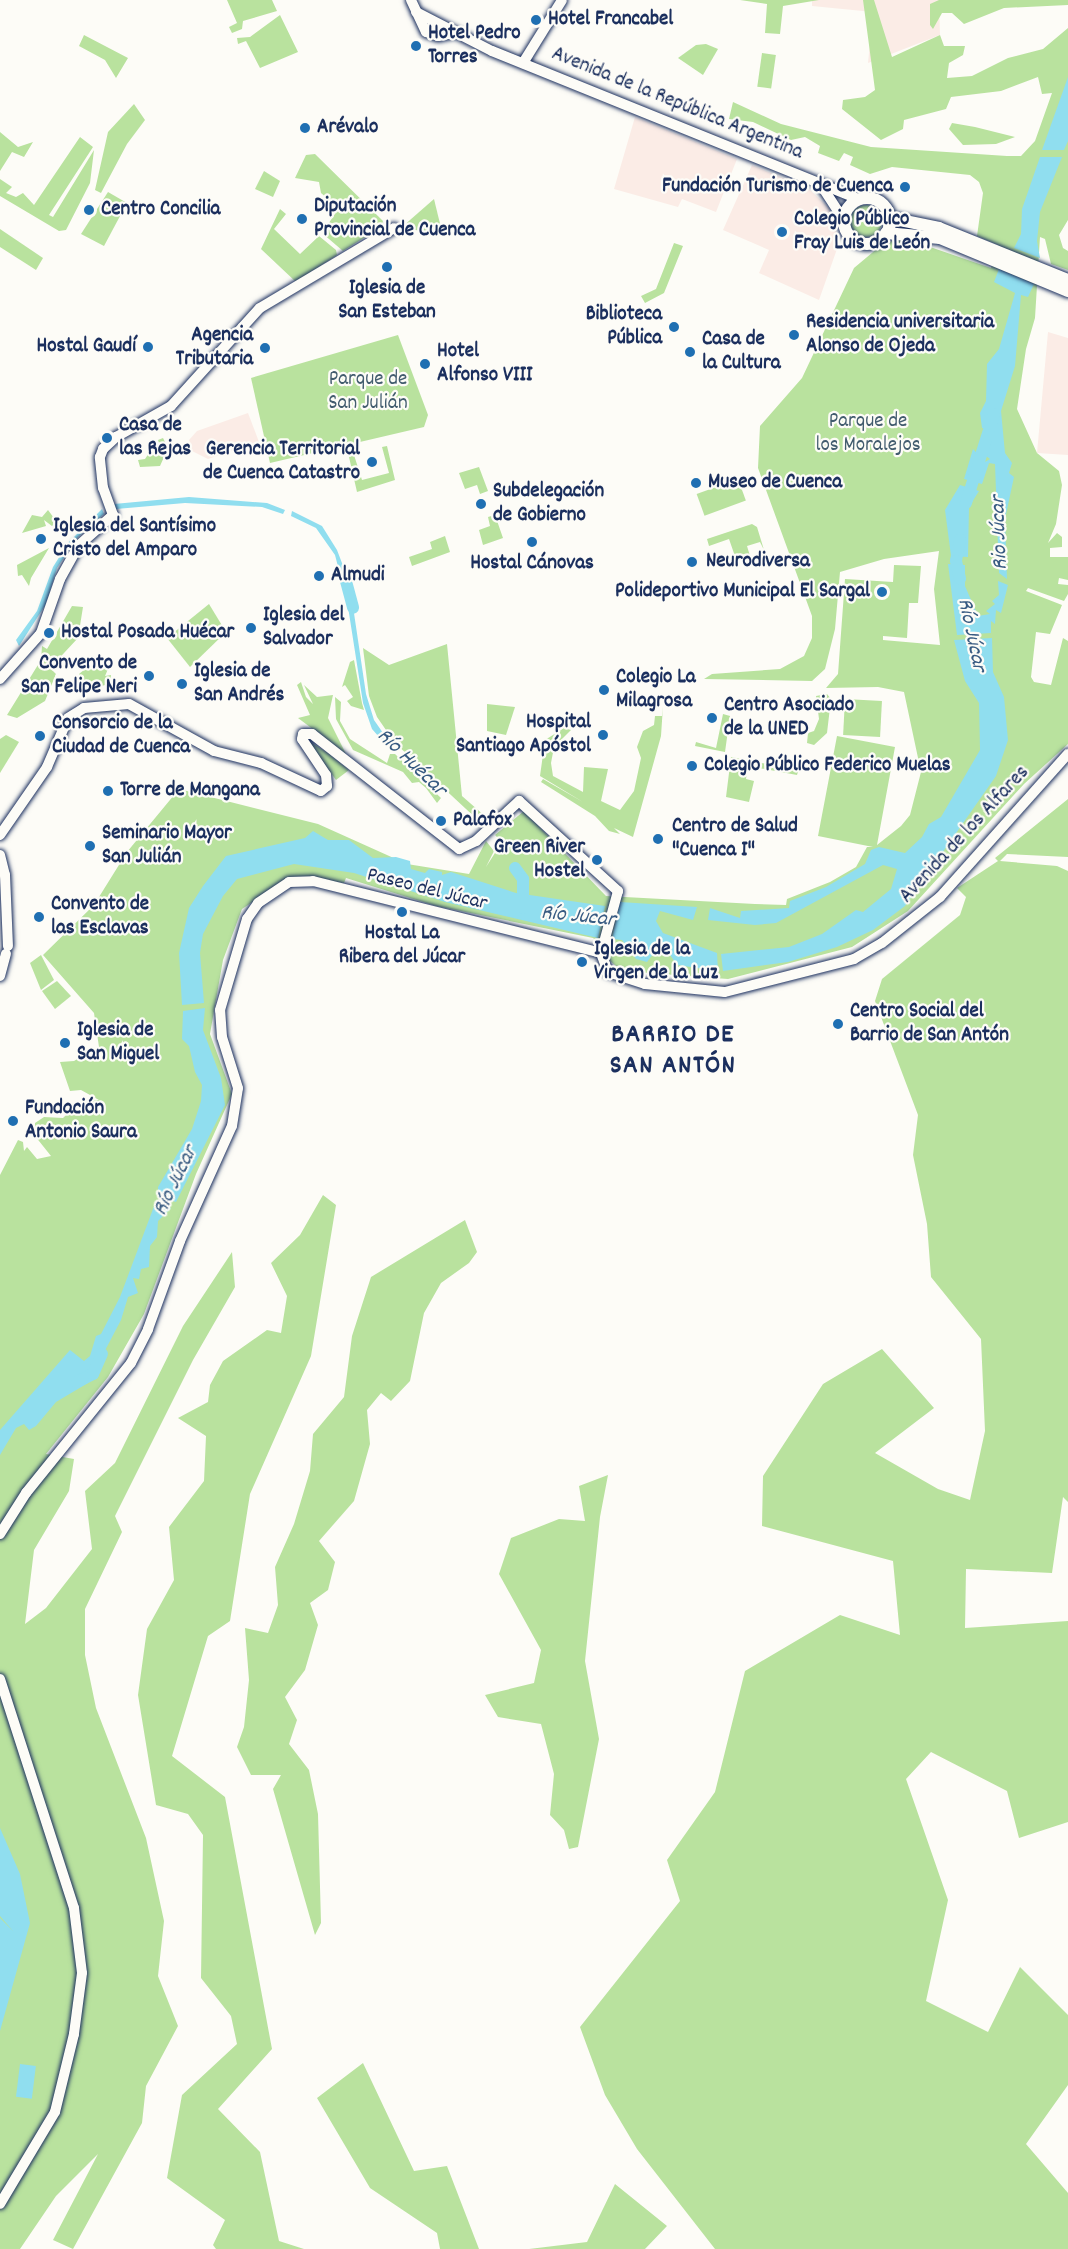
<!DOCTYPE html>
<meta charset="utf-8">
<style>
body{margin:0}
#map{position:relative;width:1068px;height:2249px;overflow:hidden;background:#fdfcf7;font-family:Dekko,sans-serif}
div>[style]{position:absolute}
.built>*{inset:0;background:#fbece6}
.green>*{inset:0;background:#b9e29e;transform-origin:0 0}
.round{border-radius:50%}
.water>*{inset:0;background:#90deef;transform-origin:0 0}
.river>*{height:12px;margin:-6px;padding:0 6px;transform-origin:6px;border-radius:6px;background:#90deef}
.roads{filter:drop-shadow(0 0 2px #1b2f5e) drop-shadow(0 0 2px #1b2f5e)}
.secondary>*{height:10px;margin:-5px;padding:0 5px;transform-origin:5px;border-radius:5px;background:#fdfcf7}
.primary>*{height:12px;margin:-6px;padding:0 6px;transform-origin:6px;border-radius:6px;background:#fdfcf7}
.primary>.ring{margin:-6px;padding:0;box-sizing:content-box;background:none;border:12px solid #fdfcf7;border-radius:50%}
.dots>*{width:16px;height:16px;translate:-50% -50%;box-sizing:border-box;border:3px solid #fdfcf7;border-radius:50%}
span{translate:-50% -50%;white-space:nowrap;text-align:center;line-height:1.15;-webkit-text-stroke:4.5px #fdfcf7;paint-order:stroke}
.poi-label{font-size:21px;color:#1b2f5e;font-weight:700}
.left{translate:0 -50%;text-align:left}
.right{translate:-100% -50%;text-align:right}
.street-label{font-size:21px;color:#1b2f5e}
.park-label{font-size:21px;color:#425c6e}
.water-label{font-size:22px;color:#385b82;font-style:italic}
.district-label{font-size:27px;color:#1b2f5e;font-weight:700;letter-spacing:1.5px}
</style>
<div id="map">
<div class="built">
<i style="clip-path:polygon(812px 0,939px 0,940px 35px,868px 63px,873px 12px,812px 6px)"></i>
<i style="clip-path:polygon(635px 117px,737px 159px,716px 212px,682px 199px,678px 207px,614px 189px)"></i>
<i style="clip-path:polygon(752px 165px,809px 189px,829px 208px,836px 224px,837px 249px,819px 300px,759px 273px,769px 250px,723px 230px)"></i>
<i style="clip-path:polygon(1048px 332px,1068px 338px,1068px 455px,1037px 453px)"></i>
<i style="clip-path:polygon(248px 413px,259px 442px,208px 459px,192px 451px,189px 440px,197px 431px)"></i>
</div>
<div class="green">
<i style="clip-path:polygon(227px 0,272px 0,277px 11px,243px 21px,242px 29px,232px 33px,229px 27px,237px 23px)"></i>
<i style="clip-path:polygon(740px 0,819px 0,783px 6px,780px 34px,765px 33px,767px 4px)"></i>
<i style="clip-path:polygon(863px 0,874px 0,892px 57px,940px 35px,944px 46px,965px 46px,963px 55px,949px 63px,947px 78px,972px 76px,1008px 58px,1043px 49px,1068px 28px,1068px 220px,1059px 235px,1063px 248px,1068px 251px,1068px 270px,1051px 264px,1045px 239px,1040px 237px,1035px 318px,1026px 349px,1017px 409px,1037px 453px,1059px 471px,1062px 485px,1056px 524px,1048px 543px,1057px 533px,1062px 537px,1062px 547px,1050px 548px,1050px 557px,1068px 557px,1068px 580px,1059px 578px,1058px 584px,1068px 585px,1068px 594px,1064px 601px,1028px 588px,1026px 591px,1062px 605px,1050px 634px,1036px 632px,1031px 677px,1034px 682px,1051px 685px,1063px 638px,1068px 641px,1068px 744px,1024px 784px,908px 911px,852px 947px,728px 979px,622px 971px,610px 961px,609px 950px,593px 938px,436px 906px,346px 878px,344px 883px,291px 877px,242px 909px,223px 960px,210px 1034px,232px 1094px,196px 1174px,144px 1314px,108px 1377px,46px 1454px,74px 1459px,69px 1491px,34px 1550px,25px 1624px,46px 1608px,92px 1549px,85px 1491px,115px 1463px,183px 1326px,232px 1252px,235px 1287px,193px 1360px,115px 1516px,122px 1532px,85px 1609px,85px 1655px,96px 1708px,146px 1838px,164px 1921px,158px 1976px,178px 2026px,146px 2086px,142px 2123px,73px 2249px,53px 2240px,98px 2154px,56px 2196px,20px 2249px,0 2249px,0 1175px,18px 1140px,23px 1142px,24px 1151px,27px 1147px,37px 1159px,51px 1156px,35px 1136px,35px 1123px,44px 1117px,63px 1118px,81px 1101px,99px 1100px,81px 1090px,70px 1091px,60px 1062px,74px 1061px,95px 1048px,96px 1056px,105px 1055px,106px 1050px,99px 1047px,94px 1013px,43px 955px,94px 905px,127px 852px,179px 789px,318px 824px,407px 864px,469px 874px,486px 841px,494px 851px,486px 867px,502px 842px,495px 835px,524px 811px,606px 896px,755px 904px,786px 905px,787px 899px,830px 882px,856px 867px,867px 847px,873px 847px,818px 836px,837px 736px,895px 747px,877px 845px,901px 826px,910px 815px,921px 772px,904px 692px,878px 687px,826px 688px,838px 674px,845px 579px,893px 582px,894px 565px,921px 566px,918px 603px,909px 603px,907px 638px,883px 636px,883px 640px,940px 645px,934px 589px,939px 551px,884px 559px,840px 572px,835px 629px,825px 669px,812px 681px,704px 679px,712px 674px,780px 669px,804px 656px,812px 638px,812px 616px,758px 468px,760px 426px,802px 378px,854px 268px,885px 242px,907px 239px,991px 268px,998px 245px,977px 236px,983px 193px,979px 182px,970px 175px,892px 167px,870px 174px,850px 165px,853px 157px,844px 153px,839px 161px,818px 153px,820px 146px,805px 137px,791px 140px,753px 122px,729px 119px,733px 102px,781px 124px,871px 147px,1007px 156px,1021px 156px,1035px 141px,1052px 93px,1042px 94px,1038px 77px,1001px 91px,951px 97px,946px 109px,904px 120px,903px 129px,881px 140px,842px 109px,843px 100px,865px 97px,875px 90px)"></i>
<i style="clip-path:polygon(939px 0,1068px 0,1068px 5px,1004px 8px,964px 24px,952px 13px,942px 13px,933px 29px,930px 25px,930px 4px)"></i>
<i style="clip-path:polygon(280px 15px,298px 52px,260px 68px,246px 41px,238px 44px,237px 38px,250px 37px)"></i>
<i style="clip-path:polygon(84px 35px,128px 58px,116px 78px,105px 60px,79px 46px)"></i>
<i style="clip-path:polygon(706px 44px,718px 49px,703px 75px,678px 58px,696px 45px)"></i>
<i style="left:762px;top:53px;width:14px;height:34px;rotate:8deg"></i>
<i style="clip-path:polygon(134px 104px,145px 120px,127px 144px,101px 193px,95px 190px,108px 132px)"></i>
<i style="clip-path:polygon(952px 123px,975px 127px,1015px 137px,996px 144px,963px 145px,949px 129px)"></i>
<i style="clip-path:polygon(0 132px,18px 147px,33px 142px,24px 157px,12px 152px,0 171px)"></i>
<i style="clip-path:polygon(80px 137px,93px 147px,49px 215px,53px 217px,94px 150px,90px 183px,66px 230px,59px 231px,0 196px,0 179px,12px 187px,6px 193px,16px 197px,23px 193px,34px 205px)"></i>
<i style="clip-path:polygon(315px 154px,383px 221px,381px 227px,343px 251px,322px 233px,337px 211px,335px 205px,321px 193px,319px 182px,295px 178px,306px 155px)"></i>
<i style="clip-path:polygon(264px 171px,280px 181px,273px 197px,255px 189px)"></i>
<i style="clip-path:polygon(108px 192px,127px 203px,104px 246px,81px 234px)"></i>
<i style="clip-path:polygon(434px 199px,443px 236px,402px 227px)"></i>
<i class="round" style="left:850px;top:205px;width:32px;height:32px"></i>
<i style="clip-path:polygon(280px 209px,286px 214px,274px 229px,300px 254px,319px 236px,336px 250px,337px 255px,296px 282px,261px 249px)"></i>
<i style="clip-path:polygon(0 229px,43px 258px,36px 270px,0 247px)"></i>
<i style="clip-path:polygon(674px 243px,683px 246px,664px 293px,645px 303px,641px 296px,656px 289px)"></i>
<i style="clip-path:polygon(398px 335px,428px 415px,424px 427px,270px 463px,251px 378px)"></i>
<i style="clip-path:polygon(163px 438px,168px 448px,160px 466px,140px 467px,138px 460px,145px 459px,151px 450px,160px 446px,158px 440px)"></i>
<i style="clip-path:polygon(387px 446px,395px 480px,357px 492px,349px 457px,354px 455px,362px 480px,389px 473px,382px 447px)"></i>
<i style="clip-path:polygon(479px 467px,488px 491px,480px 494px,477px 485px,465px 489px,459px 473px)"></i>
<i style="left:738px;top:479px;width:23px;height:44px;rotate:70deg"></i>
<i style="clip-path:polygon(48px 510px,57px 522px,52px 526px,44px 520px,46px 526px,22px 533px,32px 515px,42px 517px)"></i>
<i style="clip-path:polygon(495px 515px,503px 538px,483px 545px,479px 530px,490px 526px,488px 517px)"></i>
<i style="clip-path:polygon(752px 524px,757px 527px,764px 550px,760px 542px,747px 546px,750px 556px,737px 562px,729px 539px,709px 546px,707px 539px)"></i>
<i style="clip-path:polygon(445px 536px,450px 552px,412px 566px,409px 557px,432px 549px,430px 542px)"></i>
<i style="clip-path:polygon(49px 548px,31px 578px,29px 586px,22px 575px,18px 576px,17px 565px)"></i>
<i style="clip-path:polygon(209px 604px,226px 632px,190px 667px,167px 638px)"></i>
<i style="clip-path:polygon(72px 606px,83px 607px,78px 638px,50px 668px,56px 674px,45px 701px,17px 718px,7px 715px,41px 660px,42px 646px,47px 649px)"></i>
<i style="clip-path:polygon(447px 644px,462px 796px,486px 817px,480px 822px,395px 743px,377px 717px,369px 696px,363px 648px,389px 665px)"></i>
<i style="clip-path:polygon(106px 659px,108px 669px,105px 676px,111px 675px,110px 684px,83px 690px,79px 674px,95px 661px)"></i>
<i style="clip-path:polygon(354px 660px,362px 703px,364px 710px,351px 706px,347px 701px,353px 697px,345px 685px,342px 687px,350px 662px)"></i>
<i style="clip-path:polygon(301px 682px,306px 697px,313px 704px,304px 685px,317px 697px,333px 695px,328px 718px,346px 754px,298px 718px,310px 715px,297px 685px)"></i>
<i style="clip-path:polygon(827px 694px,831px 699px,827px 733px,814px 745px,807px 743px,808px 733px,814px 731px,819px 719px,816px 696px)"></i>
<i style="clip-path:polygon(335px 697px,341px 702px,340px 721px,350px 739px,387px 763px,390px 754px,395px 754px,441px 798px,437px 803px,426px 788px,419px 782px,412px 783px,403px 772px,353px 750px,336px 719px)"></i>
<i style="left:845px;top:699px;width:37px;height:36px;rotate:3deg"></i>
<i style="clip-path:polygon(487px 704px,515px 707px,506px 735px,487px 731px)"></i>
<i style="clip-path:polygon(663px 706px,661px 736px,633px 837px,614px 828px,620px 834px,609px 831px,595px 816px,541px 782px,543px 779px,583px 802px,540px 776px,545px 740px,564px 728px,571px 730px,554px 747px,551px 763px,553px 776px,583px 792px,584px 767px,608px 769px,601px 801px,620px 810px,634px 791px,641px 758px,637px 747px,643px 731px,654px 725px,655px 716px,662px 716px)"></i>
<i style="clip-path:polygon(723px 714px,730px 716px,725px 752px,695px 746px,696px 742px,716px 748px)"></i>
<i style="clip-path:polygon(6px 735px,19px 742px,0 773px,0 739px)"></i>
<i style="clip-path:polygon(307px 740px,328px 753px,349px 770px,336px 780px)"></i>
<i style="clip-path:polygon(731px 757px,792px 769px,796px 760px,801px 762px,797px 775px,748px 766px,746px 779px,754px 781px,749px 802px,726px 797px)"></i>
<i style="clip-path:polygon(1068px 799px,1068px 857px,1007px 854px,1000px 861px,1057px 866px,1068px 871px,1068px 1502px,1063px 1497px,1052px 1573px,966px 1569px,965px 1628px,1068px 1621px,1068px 1822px,1019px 1838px,1007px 1791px,931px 1752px,906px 1779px,948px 1900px,926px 2001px,988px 2032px,1020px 1967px,1068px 2015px,1068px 2085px,1026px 2144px,1068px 2193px,1068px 2249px,715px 2249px,637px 2149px,605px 2095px,580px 2027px,680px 1901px,667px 1860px,715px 1792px,745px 1671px,840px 1615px,900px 1635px,893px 1561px,762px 1526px,763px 1476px,823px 1384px,882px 1349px,934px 1408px,875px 1453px,938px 1489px,970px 1500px,985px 1431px,981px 1339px,931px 1277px,927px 1224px,913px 1155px,918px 1115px,875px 1001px,882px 979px,960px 915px,966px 897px,957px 888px,998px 861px,995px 858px)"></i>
<i style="clip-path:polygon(41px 955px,54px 980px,41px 990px,30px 963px)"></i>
<i style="clip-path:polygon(57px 981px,71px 996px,55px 1009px,42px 991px)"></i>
<i style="clip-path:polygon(323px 1195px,336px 1205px,311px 1356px,250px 1494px,230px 1621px,208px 1636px,172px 1756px,225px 1797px,272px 2049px,218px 2109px,260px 2152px,279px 2241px,304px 2249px,216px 2249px,213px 2245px,225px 2220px,167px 2178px,182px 2095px,237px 2044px,231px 2016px,201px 1978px,203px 1835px,188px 1814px,156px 1805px,138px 1695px,147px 1629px,174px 1580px,169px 1527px,204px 1481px,206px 1436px,178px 1418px,208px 1402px,210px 1385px,223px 1361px,267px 1330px,281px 1333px,287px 1296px,271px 1263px,300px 1235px)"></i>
<i style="clip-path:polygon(465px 1220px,477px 1252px,469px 1263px,441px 1283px,424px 1313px,410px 1381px,391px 1401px,381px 1393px,367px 1410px,370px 1444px,354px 1501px,319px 1541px,335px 1562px,328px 1590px,310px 1603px,318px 1625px,305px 1670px,285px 1697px,297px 1720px,289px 1744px,309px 1770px,318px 1814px,321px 1923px,315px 1935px,273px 1789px,281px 1775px,251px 1775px,237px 1747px,244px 1727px,249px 1680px,245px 1628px,268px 1633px,278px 1605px,275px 1567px,294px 1524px,310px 1471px,313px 1434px,344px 1397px,352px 1336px,371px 1277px)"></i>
<i style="clip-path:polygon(608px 1475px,600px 1517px,585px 1661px,599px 1739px,578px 1847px,569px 1849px,564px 1830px,550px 1815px,554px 1774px,541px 1724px,498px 1717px,485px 1695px,534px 1683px,541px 1650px,499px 1574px,511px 1538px,559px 1519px,585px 1521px,579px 1486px)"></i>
<i style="clip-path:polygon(363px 2063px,414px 2171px,447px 2166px,479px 2249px,440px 2249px,437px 2233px,370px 2188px,317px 2098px)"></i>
<i style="clip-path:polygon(615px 2184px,667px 2226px,645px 2249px,529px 2249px,587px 2242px)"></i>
</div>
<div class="water">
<i style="clip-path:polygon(1068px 77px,1068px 141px,1064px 150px,1042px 150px)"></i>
<i style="clip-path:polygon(1040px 157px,1062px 157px,1040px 212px,1037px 241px,1040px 258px,1014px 248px,1021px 234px,1022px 209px)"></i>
<i style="clip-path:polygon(999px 269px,1034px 284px,1028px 297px,1021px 295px,1015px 366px,1001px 411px,1005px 453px,1012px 463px,1009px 473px,1014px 477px,1005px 519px,1007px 579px,999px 573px,995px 464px,989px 463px,982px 484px,964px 479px,973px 449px,985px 462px,990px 459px,982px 453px,992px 430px,982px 428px,980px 413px,986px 401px,987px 364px,999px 349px,1015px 293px,994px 282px)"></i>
<i style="clip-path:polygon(960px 485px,979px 491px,969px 507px,968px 557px,951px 556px,945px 510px)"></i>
<i style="clip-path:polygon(189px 497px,267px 503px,285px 510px,283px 514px,262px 507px,185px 503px,116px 509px,114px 504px)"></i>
<i style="clip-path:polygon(102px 509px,104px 514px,78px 537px,57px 568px,46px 604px,19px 646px,16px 640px,37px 611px,53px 567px,68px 543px)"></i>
<i style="clip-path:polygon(292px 511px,322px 526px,337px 550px,350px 584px,343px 586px,335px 555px,316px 528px,291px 516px)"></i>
<i style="clip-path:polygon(948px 564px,965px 565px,965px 586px,978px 616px,990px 614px,986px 611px,995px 604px,992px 601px,999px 595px,998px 581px,1008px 585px,1001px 613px,996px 610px,995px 624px,991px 621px,991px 633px,957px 635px)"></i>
<i style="clip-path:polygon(351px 593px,366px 694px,374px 720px,390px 743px,387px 746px,372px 729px,363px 703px,346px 594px)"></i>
<i style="clip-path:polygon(992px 638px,993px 672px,1004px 697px,1008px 740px,996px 776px,905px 906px,873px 930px,837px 947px,788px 962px,723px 971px,721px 954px,789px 947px,822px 934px,856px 910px,863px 912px,891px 889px,897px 869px,883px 865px,776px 923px,755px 925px,708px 920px,710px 908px,740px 918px,741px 911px,789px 908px,790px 901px,826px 887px,865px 864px,871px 850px,879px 847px,905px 853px,922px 837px,929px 824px,941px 817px,980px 750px,979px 703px,965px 681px,954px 640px)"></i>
<i style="clip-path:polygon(313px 831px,328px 840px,349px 840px,373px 858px,396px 857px,410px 861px,411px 869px,425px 873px,429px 869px,442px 872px,442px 875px,451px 872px,516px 893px,605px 906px,598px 938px,445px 902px,354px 873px,294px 864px,237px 879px,223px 896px,203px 934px,200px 953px,204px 1003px,182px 1005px,179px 953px,189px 908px,203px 886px,226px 856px,305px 838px)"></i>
<i style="clip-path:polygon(620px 902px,697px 907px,693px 920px,660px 911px,656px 921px,663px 933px,717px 953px,718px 971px,677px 965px,666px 949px,656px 950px,647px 962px,636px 959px,622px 940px,612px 939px)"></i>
<i style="clip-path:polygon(205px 1008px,203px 1030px,221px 1078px,225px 1105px,176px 1202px,158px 1196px,158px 1187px,192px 1129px,201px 1101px,202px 1085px,195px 1072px,189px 1046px,182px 1039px,183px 1011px)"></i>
<i style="clip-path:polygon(156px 1201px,171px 1208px,158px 1221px,157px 1237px,150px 1246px,149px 1267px,141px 1269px,139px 1279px,133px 1278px,138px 1293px,128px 1297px,121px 1320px,88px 1383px,56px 1402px,36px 1426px,29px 1430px,24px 1424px,16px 1428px,0 1455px,0 1430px,70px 1350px,84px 1361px,90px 1356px,96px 1336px,101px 1334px,120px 1297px)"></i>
<i style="clip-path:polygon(0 1828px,20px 1874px,30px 1923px,0 2031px,0 1918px,13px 1931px,0 1916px)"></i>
<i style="left:20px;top:2064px;width:16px;height:33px;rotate:7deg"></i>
</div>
<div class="river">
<i style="left:966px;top:503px;width:93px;rotate:-72.5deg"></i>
<i style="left:960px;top:540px;width:21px;rotate:101deg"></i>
<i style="left:956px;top:561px;width:18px;rotate:77deg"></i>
<i style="left:343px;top:570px;width:39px;rotate:75deg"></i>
<i style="left:515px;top:868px;width:14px;rotate:54deg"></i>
<i style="left:523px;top:879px;width:29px;rotate:90deg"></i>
<i style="left:77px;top:1382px;width:18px;rotate:-27deg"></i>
<i style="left:93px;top:1374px;width:22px;rotate:-66deg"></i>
</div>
<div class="roads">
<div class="secondary">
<i style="left:411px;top:0;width:35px;rotate:65deg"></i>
<i style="left:426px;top:32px;width:13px;rotate:18deg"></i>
<i style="left:438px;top:36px;width:15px;rotate:-11deg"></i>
<i style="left:416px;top:12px;width:85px;rotate:27.2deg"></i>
<i style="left:492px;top:51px;width:396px;rotate:22deg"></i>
<i style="left:523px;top:63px;width:74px;rotate:-58.2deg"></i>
<i style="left:823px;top:188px;width:38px;rotate:57deg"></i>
<i style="left:0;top:679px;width:62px;rotate:-48.3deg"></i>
<i style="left:41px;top:633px;width:57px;rotate:-70.6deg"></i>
<i style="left:60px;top:579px;width:38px;rotate:-61deg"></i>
<i style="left:78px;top:546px;width:47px;rotate:-41.5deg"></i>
<i style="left:113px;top:515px;width:29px;rotate:-110deg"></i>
<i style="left:103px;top:488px;width:31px;rotate:-96deg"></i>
<i style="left:100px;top:457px;width:9px;rotate:-69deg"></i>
<i style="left:103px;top:449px;width:18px;rotate:-43deg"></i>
<i style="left:116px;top:437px;width:63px;rotate:-29.4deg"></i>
<i style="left:171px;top:406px;width:132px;rotate:-47.8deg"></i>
<i style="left:260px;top:308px;width:156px;rotate:-30.8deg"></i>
<i style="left:0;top:835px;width:83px;rotate:-55.3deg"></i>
<i style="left:47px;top:767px;width:53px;rotate:-66.8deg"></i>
<i style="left:68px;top:718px;width:19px;rotate:-32deg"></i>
<i style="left:84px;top:708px;width:45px;rotate:-5.1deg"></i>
<i style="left:129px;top:704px;width:97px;rotate:28.9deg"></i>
<i style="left:214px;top:751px;width:49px;rotate:14.3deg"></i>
<i style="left:261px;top:763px;width:66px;rotate:25deg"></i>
<i style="left:321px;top:791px;width:8px;rotate:-40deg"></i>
<i style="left:327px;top:786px;width:11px;rotate:-95deg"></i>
<i style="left:326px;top:775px;width:43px;rotate:-123.7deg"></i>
<i style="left:302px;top:739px;width:5px;rotate:-79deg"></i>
<i style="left:303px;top:734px;width:9px"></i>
<i style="left:312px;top:734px;width:187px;rotate:38deg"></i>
<i style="left:459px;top:849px;width:19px;rotate:-25deg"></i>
<i style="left:476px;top:841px;width:59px;rotate:-42.9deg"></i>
<i style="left:519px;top:801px;width:134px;rotate:42.3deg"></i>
<i style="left:618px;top:891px;width:64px;rotate:105.3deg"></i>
<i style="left:601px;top:953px;width:20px;rotate:70deg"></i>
<i style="left:608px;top:972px;width:39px;rotate:18deg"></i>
<i style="left:645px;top:984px;width:80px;rotate:5.7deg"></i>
<i style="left:725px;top:992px;width:133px;rotate:-14.3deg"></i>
<i style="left:854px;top:959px;width:32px;rotate:-30deg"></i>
<i style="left:882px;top:943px;width:74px;rotate:-38.4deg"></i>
<i style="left:940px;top:897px;width:192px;rotate:-48.2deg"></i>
<i style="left:0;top:855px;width:21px;rotate:76deg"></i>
<i style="left:5px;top:875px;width:71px;rotate:87.6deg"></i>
<i style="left:0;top:976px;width:23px;rotate:-75deg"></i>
<i style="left:0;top:1534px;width:49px;rotate:-57.6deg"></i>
<i style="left:26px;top:1493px;width:167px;rotate:-51.1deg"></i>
<i style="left:131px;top:1363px;width:38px;rotate:-63deg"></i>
<i style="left:148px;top:1329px;width:94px;rotate:-70deg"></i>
<i style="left:180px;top:1241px;width:126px;rotate:-65.7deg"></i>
<i style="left:232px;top:1126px;width:38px;rotate:-81deg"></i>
<i style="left:238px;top:1088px;width:53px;rotate:-107.4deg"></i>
<i style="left:222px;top:1037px;width:27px;rotate:-94deg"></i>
<i style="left:220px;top:1010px;width:95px;rotate:-73.5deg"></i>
<i style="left:247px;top:919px;width:19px;rotate:-55deg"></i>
<i style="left:258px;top:903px;width:37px;rotate:-34deg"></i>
<i style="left:289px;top:882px;width:24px;rotate:-2deg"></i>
<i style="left:313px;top:881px;width:297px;rotate:14deg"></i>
<i style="left:0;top:1679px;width:241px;rotate:72.1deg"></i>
<i style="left:74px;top:1908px;width:65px;rotate:83deg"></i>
<i style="left:82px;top:1973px;width:62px;rotate:97.5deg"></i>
<i style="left:74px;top:2034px;width:80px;rotate:103.7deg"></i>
<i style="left:55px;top:2112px;width:107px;rotate:120.9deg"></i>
</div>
<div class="primary">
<i class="ring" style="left:844px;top:198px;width:34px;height:34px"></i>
<i style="left:890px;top:218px;width:50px;rotate:11.5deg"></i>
<i style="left:939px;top:228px;width:139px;rotate:22deg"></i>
<i style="left:886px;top:233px;width:54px;rotate:5.3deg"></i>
<i style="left:940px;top:238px;width:139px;rotate:22.5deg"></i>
</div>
</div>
<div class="dots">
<i style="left:536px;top:20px;background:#1f6fb2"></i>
<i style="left:416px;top:46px;background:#1f6fb2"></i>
<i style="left:305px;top:128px;background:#1f6fb2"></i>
<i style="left:905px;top:187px;background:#1f6fb2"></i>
<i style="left:89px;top:210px;background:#1f6fb2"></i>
<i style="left:302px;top:219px;background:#1f6fb2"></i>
<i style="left:782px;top:232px;background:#1f6fb2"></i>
<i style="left:387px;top:267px;background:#1f6fb2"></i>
<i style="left:674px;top:327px;background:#1f6fb2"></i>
<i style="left:794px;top:335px;background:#1f6fb2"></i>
<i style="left:148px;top:347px;background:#1f6fb2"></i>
<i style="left:265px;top:348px;background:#1f6fb2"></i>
<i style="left:690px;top:352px;background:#1f6fb2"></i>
<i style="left:425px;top:364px;background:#1f6fb2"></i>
<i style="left:107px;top:438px;background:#1f6fb2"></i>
<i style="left:372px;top:462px;background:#1f6fb2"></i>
<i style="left:696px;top:483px;background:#1f6fb2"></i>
<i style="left:481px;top:504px;background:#1f6fb2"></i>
<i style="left:41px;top:539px;background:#1f6fb2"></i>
<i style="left:532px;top:542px;background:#1f6fb2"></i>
<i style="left:692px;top:562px;background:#1f6fb2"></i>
<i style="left:319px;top:576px;background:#1f6fb2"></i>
<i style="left:882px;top:592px;background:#1f6fb2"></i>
<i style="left:251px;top:628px;background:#1f6fb2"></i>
<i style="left:49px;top:633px;background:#1f6fb2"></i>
<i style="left:149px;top:676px;background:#1f6fb2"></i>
<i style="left:182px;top:684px;background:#1f6fb2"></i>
<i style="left:604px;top:690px;background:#1f6fb2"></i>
<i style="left:712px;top:718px;background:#1f6fb2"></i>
<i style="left:603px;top:735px;background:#1f6fb2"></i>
<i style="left:40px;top:736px;background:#1f6fb2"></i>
<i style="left:692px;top:766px;background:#1f6fb2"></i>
<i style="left:108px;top:791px;background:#1f6fb2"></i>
<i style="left:441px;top:821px;background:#1f6fb2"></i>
<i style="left:658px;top:839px;background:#1f6fb2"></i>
<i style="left:90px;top:846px;background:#1f6fb2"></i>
<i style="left:597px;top:860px;background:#1f6fb2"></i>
<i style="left:402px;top:912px;background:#1f6fb2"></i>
<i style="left:39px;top:917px;background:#1f6fb2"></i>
<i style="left:582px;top:962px;background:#1f6fb2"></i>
<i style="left:838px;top:1024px;background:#1f6fb2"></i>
<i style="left:65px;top:1043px;background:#1f6fb2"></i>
<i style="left:13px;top:1121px;background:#1f6fb2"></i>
</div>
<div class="poi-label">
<span class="left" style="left:548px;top:20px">Hotel Francabel</span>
<span class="left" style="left:428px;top:46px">Hotel Pedro<br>Torres</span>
<span class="left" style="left:317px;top:128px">Arévalo</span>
<span class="right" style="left:893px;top:187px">Fundación Turismo de Cuenca</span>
<span class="left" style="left:314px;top:219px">Diputación<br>Provincial de Cuenca</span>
<span class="left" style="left:101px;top:210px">Centro Concilia</span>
<span class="left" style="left:794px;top:232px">Colegio Público<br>Fray Luis de León</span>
<span style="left:387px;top:301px">Iglesia de<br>San Esteban</span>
<span class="right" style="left:662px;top:327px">Biblioteca<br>Pública</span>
<span class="left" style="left:806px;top:335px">Residencia universitaria<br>Alonso de Ojeda</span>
<span class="right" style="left:253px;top:348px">Agencia<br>Tributaria</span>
<span class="left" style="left:702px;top:352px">Casa de<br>la Cultura</span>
<span class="right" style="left:136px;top:347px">Hostal Gaudí</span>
<span class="left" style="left:437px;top:364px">Hotel<br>Alfonso VIII</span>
<span class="left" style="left:119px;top:438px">Casa de<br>las Rejas</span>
<span class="right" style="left:360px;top:462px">Gerencia Territorial<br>de Cuenca Catastro</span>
<span class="left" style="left:708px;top:483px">Museo de Cuenca</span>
<span class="left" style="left:493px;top:504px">Subdelegación<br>de Gobierno</span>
<span class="left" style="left:53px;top:539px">Iglesia del Santísimo<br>Cristo del Amparo</span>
<span class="left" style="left:706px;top:562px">Neurodiversa</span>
<span style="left:532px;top:564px">Hostal Cánovas</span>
<span class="left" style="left:331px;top:576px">Almudi</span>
<span class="right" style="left:870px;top:592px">Polideportivo Municipal El Sargal</span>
<span class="left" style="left:263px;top:628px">Iglesia del<br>Salvador</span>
<span class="left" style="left:61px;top:633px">Hostal Posada Huécar</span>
<span class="right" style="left:137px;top:676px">Convento de<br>San Felipe Neri</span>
<span class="left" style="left:194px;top:684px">Iglesia de<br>San Andrés</span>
<span class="left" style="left:616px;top:690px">Colegio La<br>Milagrosa</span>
<span class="left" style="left:724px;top:718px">Centro Asociado<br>de la UNED</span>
<span class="right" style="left:591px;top:735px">Hospital<br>Santiago Apóstol</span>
<span class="left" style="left:52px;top:736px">Consorcio de la<br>Ciudad de Cuenca</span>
<span class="left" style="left:704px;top:766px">Colegio Público Federico Muelas</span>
<span class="left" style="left:120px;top:791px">Torre de Mangana</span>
<span class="left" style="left:453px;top:821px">Palafox</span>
<span class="left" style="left:672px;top:839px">Centro de Salud<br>"Cuenca I"</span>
<span class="left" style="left:102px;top:846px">Seminario Mayor<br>San Julián</span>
<span class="right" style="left:585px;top:860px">Green River<br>Hostel</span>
<span class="left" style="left:51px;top:917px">Convento de<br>las Esclavas</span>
<span style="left:402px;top:946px">Hostal La<br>Ribera del Júcar</span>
<span class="left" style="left:594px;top:962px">Iglesia de la<br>Virgen de la Luz</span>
<span class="left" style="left:850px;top:1024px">Centro Social del<br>Barrio de San Antón</span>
<span class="left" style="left:77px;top:1043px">Iglesia de<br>San Miguel</span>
<span class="left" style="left:25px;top:1121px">Fundación<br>Antonio Saura</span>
</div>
<div class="street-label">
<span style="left:677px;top:104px;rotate:22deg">Avenida de la República Argentina</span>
<span style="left:965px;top:835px;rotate:-47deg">Avenida de los Alfares</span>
<span style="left:427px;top:890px;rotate:14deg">Paseo del Júcar</span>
</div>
<div class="park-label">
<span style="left:368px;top:392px">Parque de<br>San Julián</span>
<span style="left:868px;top:434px">Parque de<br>los Moralejos</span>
</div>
<div class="water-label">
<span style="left:1000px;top:533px;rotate:-92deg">Rio Júcar</span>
<span style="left:971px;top:635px;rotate:78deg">Río Júcar</span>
<span style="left:411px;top:763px;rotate:44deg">Río Huécar</span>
<span style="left:578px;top:917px;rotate:6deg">Río Júcar</span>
<span style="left:176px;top:1181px;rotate:-64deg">Río Júcar</span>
</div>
<div class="district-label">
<span style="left:673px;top:1051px">BARRIO DE<br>SAN ANTÓN</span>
</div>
</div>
